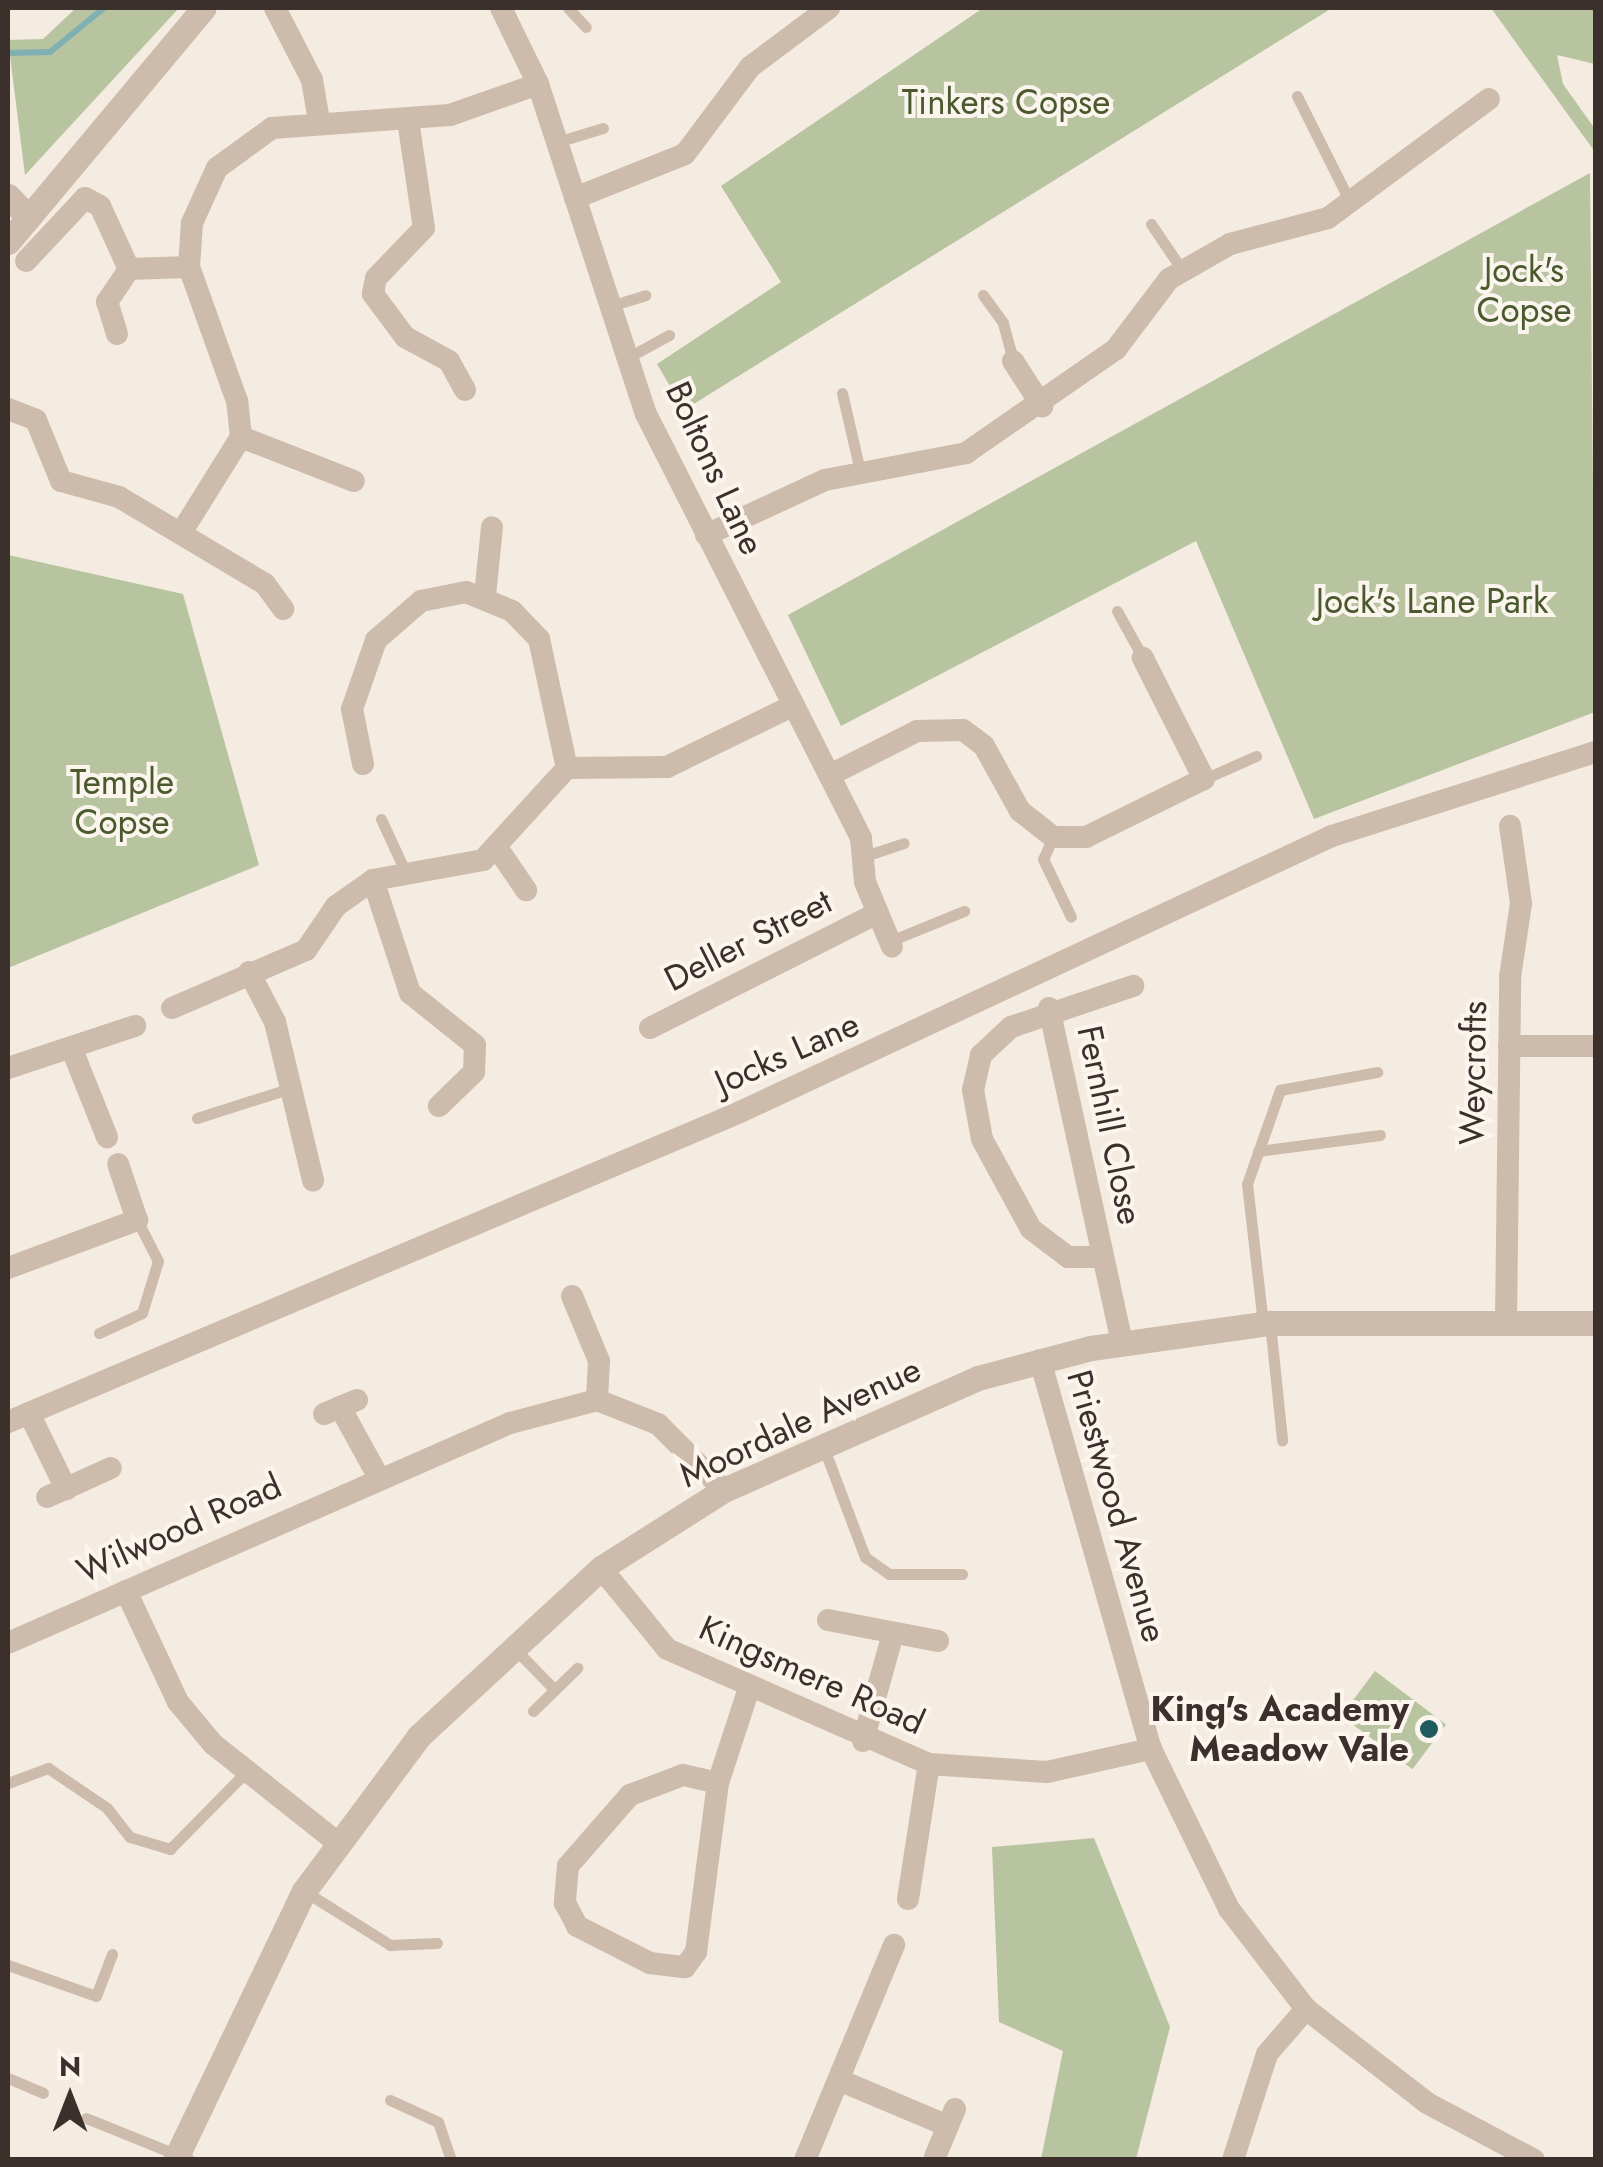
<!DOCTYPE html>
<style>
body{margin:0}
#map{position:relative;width:1603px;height:2167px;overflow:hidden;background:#f4ebe1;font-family:Jost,sans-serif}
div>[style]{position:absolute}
.green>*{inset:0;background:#b8c4a0;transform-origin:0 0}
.stream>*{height:6px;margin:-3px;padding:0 3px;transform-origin:3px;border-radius:3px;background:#7fb0b2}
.service>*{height:11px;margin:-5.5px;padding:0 5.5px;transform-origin:5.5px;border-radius:5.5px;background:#cdbbac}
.minor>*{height:22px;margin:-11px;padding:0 11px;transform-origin:11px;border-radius:11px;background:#cdbbac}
.tertiary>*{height:25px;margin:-12.5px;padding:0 12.5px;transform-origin:12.5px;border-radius:12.5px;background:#cdbbac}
.dots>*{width:28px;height:28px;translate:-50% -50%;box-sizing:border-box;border:5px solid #fbf5ee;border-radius:50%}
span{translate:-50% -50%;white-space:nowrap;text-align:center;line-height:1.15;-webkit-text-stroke:8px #fbf5ee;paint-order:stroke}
.park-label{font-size:35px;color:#4a5a2e}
.street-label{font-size:35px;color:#3b302b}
.poi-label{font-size:35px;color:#3b302b;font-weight:700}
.right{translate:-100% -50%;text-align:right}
.frame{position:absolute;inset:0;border:10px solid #3b302b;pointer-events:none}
.north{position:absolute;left:20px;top:2047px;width:100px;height:100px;-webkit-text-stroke:8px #fbf5ee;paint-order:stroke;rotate:0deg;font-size:28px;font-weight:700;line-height:40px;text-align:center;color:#3b302b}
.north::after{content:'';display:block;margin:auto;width:35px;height:45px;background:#3b302b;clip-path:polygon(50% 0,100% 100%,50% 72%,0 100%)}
</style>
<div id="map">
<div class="green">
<i style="clip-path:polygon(76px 8px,179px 8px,25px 175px,8px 40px,43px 39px)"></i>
<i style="clip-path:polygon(983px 8px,1332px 8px,684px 410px,657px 364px,781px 282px,721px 186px)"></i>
<i style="clip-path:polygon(1491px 8px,1595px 8px,1595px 64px,1557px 55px,1563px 84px,1595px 129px,1595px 152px)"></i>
<i style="clip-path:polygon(1590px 173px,1595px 712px,1314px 819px,1196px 541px,841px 726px,788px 615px)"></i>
<i style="clip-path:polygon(8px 555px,183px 594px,259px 865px,8px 968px)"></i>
<i style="left:1375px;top:1671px;width:89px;height:56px;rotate:37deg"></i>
<i style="clip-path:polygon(1094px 1838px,1170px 2027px,1136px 2159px,1041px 2159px,1063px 2051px,999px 2022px,992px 1847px)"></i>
</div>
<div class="stream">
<i style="left:8px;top:53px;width:42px;rotate:-1.4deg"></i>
<i style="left:50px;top:52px;width:70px;rotate:-39.2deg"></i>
</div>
<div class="service">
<i style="left:568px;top:8px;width:26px;rotate:47deg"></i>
<i style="left:1297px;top:96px;width:121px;rotate:63.4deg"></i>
<i style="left:557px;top:142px;width:48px;rotate:-16.9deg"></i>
<i style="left:1151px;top:224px;width:57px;rotate:55.8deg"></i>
<i style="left:983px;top:295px;width:34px;rotate:54deg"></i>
<i style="left:1003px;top:323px;width:39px;rotate:75deg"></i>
<i style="left:610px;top:306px;width:37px;rotate:-17deg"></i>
<i style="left:627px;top:358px;width:48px;rotate:-28.7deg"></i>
<i style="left:842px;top:393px;width:84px;rotate:77deg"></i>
<i style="left:1117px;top:611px;width:54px;rotate:61deg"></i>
<i style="left:1204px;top:779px;width:57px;rotate:-23.9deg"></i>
<i style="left:381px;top:819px;width:57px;rotate:65.2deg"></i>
<i style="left:1053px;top:837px;width:24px;rotate:114deg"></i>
<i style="left:1043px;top:859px;width:64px;rotate:64.2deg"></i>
<i style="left:862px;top:857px;width:44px;rotate:-18.4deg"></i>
<i style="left:890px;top:941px;width:80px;rotate:-22.1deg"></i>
<i style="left:197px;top:1118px;width:99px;rotate:-17.7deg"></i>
<i style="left:1258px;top:1151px;width:123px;rotate:-7.5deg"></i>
<i style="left:1270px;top:1323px;width:118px;rotate:84.1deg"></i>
<i style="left:1263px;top:1324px;width:141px;rotate:-96.5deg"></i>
<i style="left:1247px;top:1184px;width:100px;rotate:-70.7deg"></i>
<i style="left:1280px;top:1090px;width:99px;rotate:-10.5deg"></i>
<i style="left:99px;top:1333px;width:47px;rotate:-24.9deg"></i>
<i style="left:142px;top:1313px;width:54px;rotate:-72.9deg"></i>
<i style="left:158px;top:1261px;width:46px;rotate:-117.1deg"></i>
<i style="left:823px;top:1446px;width:119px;rotate:69.3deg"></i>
<i style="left:865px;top:1557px;width:29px;rotate:35deg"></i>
<i style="left:889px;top:1574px;width:73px"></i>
<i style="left:514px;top:1648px;width:57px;rotate:45.7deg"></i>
<i style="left:533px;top:1711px;width:62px;rotate:-44.3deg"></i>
<i style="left:8px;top:1783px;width:43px;rotate:-20.6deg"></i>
<i style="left:48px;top:1768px;width:71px;rotate:34.1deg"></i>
<i style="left:107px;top:1808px;width:37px;rotate:52deg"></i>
<i style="left:130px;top:1837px;width:42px;rotate:16.7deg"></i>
<i style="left:170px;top:1849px;width:107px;rotate:-45.4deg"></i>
<i style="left:304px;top:1891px;width:102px;rotate:32.1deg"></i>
<i style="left:390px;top:1945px;width:47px;rotate:-2.4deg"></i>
<i style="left:8px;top:1965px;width:93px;rotate:19.4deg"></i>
<i style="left:96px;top:1996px;width:45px;rotate:-69.1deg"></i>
<i style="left:8px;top:2078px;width:38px;rotate:23deg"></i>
<i style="left:390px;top:2100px;width:53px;rotate:24.6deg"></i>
<i style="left:438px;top:2122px;width:40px;rotate:71.1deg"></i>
<i style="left:86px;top:2118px;width:112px;rotate:22deg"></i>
</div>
<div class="minor">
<i style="left:275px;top:8px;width:81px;rotate:62.8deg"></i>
<i style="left:312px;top:80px;width:42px;rotate:80.3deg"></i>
<i style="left:501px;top:8px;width:85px;rotate:64deg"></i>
<i style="left:538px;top:84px;width:347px;rotate:71.9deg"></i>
<i style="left:646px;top:414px;width:475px;rotate:63.1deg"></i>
<i style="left:861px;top:838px;width:44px;rotate:84.8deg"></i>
<i style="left:865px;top:882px;width:70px;rotate:67.4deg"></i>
<i style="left:408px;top:120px;width:109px;rotate:81.6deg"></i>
<i style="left:424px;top:228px;width:69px;rotate:133.8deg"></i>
<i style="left:376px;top:278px;width:16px;rotate:101deg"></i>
<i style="left:373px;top:294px;width:54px;rotate:53.3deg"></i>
<i style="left:405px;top:337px;width:50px;rotate:28.6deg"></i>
<i style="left:449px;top:361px;width:33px;rotate:61deg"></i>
<i style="left:575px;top:198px;width:118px;rotate:-21.8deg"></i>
<i style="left:685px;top:154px;width:109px;rotate:-53.2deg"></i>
<i style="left:750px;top:67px;width:99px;rotate:-36.8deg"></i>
<i style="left:26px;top:261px;width:86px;rotate:-46.9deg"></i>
<i style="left:85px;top:198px;width:17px;rotate:28deg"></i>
<i style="left:100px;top:206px;width:69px;rotate:65.3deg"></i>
<i style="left:129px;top:269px;width:60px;rotate:-1.9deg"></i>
<i style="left:117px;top:334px;width:34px;rotate:-107deg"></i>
<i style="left:107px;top:302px;width:40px;rotate:-56deg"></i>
<i style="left:1013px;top:361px;width:54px;rotate:57.2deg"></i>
<i style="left:8px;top:409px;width:30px;rotate:21deg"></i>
<i style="left:36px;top:420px;width:66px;rotate:67.7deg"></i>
<i style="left:61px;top:481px;width:60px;rotate:15.4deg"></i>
<i style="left:119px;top:497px;width:170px;rotate:30.8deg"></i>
<i style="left:265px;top:584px;width:31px;rotate:54deg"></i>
<i style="left:241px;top:437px;width:121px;rotate:21.3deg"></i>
<i style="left:181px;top:533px;width:113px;rotate:-58deg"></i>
<i style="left:241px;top:437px;width:36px;rotate:-96deg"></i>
<i style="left:237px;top:401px;width:142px;rotate:-109.7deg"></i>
<i style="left:189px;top:267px;width:44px;rotate:-86.1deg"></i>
<i style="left:192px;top:223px;width:60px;rotate:-65.6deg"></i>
<i style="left:217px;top:168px;width:68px;rotate:-36deg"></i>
<i style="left:272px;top:128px;width:178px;rotate:-4.2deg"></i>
<i style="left:450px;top:115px;width:93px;rotate:-19.4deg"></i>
<i style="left:706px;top:535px;width:131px;rotate:-24.8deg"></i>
<i style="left:825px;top:480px;width:144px;rotate:-10.8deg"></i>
<i style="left:966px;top:453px;width:183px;rotate:-34.7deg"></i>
<i style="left:1116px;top:349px;width:88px;rotate:-52.9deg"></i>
<i style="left:1169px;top:279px;width:70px;rotate:-29.8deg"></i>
<i style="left:1230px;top:244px;width:101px;rotate:-14.9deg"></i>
<i style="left:1328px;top:218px;width:200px;rotate:-36.5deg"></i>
<i style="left:485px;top:596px;width:69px;rotate:-84.2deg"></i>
<i style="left:363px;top:764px;width:56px;rotate:-101.3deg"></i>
<i style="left:352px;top:709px;width:73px;rotate:-70.8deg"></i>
<i style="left:376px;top:640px;width:60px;rotate:-40.9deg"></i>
<i style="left:421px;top:601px;width:46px;rotate:-11.3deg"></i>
<i style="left:466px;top:592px;width:50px;rotate:22.4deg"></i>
<i style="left:512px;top:611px;width:39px;rotate:46deg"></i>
<i style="left:539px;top:639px;width:132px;rotate:77.8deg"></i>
<i style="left:830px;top:775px;width:97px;rotate:-26.8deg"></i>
<i style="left:917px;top:731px;width:46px;rotate:-1.2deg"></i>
<i style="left:963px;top:730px;width:26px;rotate:37deg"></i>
<i style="left:984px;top:746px;width:74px;rotate:61deg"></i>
<i style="left:1020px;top:811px;width:42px;rotate:38.2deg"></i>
<i style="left:1053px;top:837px;width:33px"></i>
<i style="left:1086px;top:837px;width:131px;rotate:-26.2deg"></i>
<i style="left:1204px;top:779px;width:136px;rotate:-116.8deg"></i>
<i style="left:498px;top:849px;width:50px;rotate:55.7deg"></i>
<i style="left:373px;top:880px;width:119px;rotate:71.9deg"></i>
<i style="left:410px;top:993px;width:83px;rotate:38.7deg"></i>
<i style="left:475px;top:1045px;width:27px;rotate:92deg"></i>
<i style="left:474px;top:1072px;width:49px;rotate:135.8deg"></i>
<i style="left:249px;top:972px;width:56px;rotate:62.5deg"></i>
<i style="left:275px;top:1022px;width:163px;rotate:76.5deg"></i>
<i style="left:172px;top:1008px;width:146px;rotate:-23.4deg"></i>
<i style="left:306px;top:950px;width:53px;rotate:-55.7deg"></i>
<i style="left:336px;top:906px;width:45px;rotate:-35.1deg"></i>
<i style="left:373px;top:880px;width:112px;rotate:-10.3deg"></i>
<i style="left:483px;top:860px;width:125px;rotate:-47.6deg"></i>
<i style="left:567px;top:768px;width:100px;rotate:-0.6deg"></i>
<i style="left:667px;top:767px;width:141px;rotate:-26deg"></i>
<i style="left:1049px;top:1008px;width:342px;rotate:77.7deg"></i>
<i style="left:650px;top:1028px;width:253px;rotate:-26.8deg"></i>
<i style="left:1509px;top:1046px;width:87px"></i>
<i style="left:73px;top:1052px;width:92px;rotate:68.2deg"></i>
<i style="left:8px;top:1068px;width:134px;rotate:-18.3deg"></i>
<i style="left:1102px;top:1257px;width:34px;rotate:180deg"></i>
<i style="left:1068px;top:1257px;width:46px;rotate:-142.9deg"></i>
<i style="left:1031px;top:1229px;width:102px;rotate:-118.6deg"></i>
<i style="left:982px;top:1139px;width:50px;rotate:-100.4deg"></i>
<i style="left:973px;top:1090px;width:36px;rotate:-77deg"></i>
<i style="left:981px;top:1055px;width:41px;rotate:-43deg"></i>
<i style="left:1011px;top:1027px;width:129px;rotate:-18.6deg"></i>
<i style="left:8px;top:1268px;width:138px;rotate:-20.4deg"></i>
<i style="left:137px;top:1220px;width:59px;rotate:-108.7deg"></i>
<i style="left:572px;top:1296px;width:70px;rotate:67.4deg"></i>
<i style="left:599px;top:1361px;width:39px;rotate:93deg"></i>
<i style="left:1506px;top:1323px;width:346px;rotate:-89.3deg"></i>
<i style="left:1510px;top:977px;width:75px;rotate:-81.5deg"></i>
<i style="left:1521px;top:903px;width:78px;rotate:-98.1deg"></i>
<i style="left:1040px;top:1360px;width:405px;rotate:74.1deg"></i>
<i style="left:1151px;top:1749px;width:178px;rotate:64deg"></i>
<i style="left:1229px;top:1909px;width:126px;rotate:52.4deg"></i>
<i style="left:1306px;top:2009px;width:153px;rotate:37.8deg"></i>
<i style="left:1427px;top:2103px;width:121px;rotate:28deg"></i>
<i style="left:340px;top:1407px;width:81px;rotate:61.2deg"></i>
<i style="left:29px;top:1413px;width:85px;rotate:64deg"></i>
<i style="left:324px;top:1414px;width:36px;rotate:-23deg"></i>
<i style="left:8px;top:1422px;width:795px;rotate:-22.95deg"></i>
<i style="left:740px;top:1112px;width:653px;rotate:-25deg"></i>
<i style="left:1332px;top:836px;width:277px;rotate:-17.7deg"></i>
<i style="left:47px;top:1497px;width:70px;rotate:-24.4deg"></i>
<i style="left:601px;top:1568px;width:104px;rotate:50.8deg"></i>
<i style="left:667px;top:1649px;width:286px;rotate:23.7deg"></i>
<i style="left:929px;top:1764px;width:118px;rotate:3.9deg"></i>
<i style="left:1047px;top:1772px;width:107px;rotate:-12.5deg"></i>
<i style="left:126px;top:1591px;width:123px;rotate:64.9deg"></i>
<i style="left:178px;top:1702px;width:55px;rotate:50.2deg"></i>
<i style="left:213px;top:1744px;width:154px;rotate:38.4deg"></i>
<i style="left:828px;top:1620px;width:112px;rotate:10.8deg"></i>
<i style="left:8px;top:1643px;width:548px;rotate:-23.67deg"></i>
<i style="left:510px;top:1423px;width:90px;rotate:-14.8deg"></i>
<i style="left:597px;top:1400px;width:66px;rotate:21.5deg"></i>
<i style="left:658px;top:1424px;width:93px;rotate:45deg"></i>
<i style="left:863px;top:1741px;width:108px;rotate:-74.4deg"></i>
<i style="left:718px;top:1783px;width:36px;rotate:-167deg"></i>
<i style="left:683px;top:1775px;width:57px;rotate:159.3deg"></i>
<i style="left:630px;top:1795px;width:94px;rotate:131.1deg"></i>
<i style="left:568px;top:1866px;width:37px;rotate:95deg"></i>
<i style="left:565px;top:1903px;width:26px;rotate:62deg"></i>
<i style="left:577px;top:1926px;width:82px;rotate:26.9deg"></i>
<i style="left:650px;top:1963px;width:35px;rotate:7deg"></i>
<i style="left:685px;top:1967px;width:19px;rotate:-54deg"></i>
<i style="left:696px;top:1952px;width:170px;rotate:-82.6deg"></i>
<i style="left:718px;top:1783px;width:97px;rotate:-71.9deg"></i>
<i style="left:908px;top:1899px;width:137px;rotate:-81.2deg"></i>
<i style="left:839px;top:2080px;width:118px;rotate:22.9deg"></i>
<i style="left:935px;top:2157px;width:52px;rotate:-67.4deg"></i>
<i style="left:805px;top:2160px;width:233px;rotate:-67.5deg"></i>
<i style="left:1233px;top:2160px;width:111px;rotate:-72.2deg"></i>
<i style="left:1267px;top:2054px;width:60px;rotate:-49.1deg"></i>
</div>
<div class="tertiary">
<i style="left:8px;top:196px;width:29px;rotate:46deg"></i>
<i style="left:8px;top:242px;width:305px;rotate:-50.1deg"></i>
<i style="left:175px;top:2160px;width:298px;rotate:-64.4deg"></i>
<i style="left:304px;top:1891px;width:193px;rotate:-53.4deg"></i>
<i style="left:419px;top:1736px;width:248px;rotate:-42.7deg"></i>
<i style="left:601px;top:1568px;width:146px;rotate:-32.4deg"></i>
<i style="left:724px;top:1490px;width:278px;rotate:-23.8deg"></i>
<i style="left:978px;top:1378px;width:117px;rotate:-14.9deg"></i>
<i style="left:1091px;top:1348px;width:181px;rotate:-8deg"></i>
<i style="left:1270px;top:1323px;width:326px"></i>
</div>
<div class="dots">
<i style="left:1429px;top:1729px;background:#1f5a5e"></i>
</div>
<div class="park-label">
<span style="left:1006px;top:102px">Tinkers Copse</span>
<span style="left:1524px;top:290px">Jock's<br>Copse</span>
<span style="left:1432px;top:601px">Jock's Lane Park</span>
<span style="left:122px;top:802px">Temple<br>Copse</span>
</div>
<div class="street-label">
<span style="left:715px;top:468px;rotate:65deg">Boltons Lane</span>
<span style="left:748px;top:940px;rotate:-27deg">Deller Street</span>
<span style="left:787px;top:1053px;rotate:-24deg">Jocks Lane</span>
<span style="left:1473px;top:1073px;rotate:-89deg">Weycrofts</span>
<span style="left:1110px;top:1125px;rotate:78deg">Fernhill Close</span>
<span style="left:800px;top:1422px;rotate:-25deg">Moordale Avenue</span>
<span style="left:1117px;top:1506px;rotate:74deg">Priestwood Avenue</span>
<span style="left:179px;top:1528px;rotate:-24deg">Wilwood Road</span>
<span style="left:812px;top:1675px;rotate:24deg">Kingsmere Road</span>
</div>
<div class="poi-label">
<span class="right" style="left:1409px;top:1729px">King's Academy<br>Meadow Vale</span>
</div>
<div class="frame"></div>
<div class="north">N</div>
</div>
